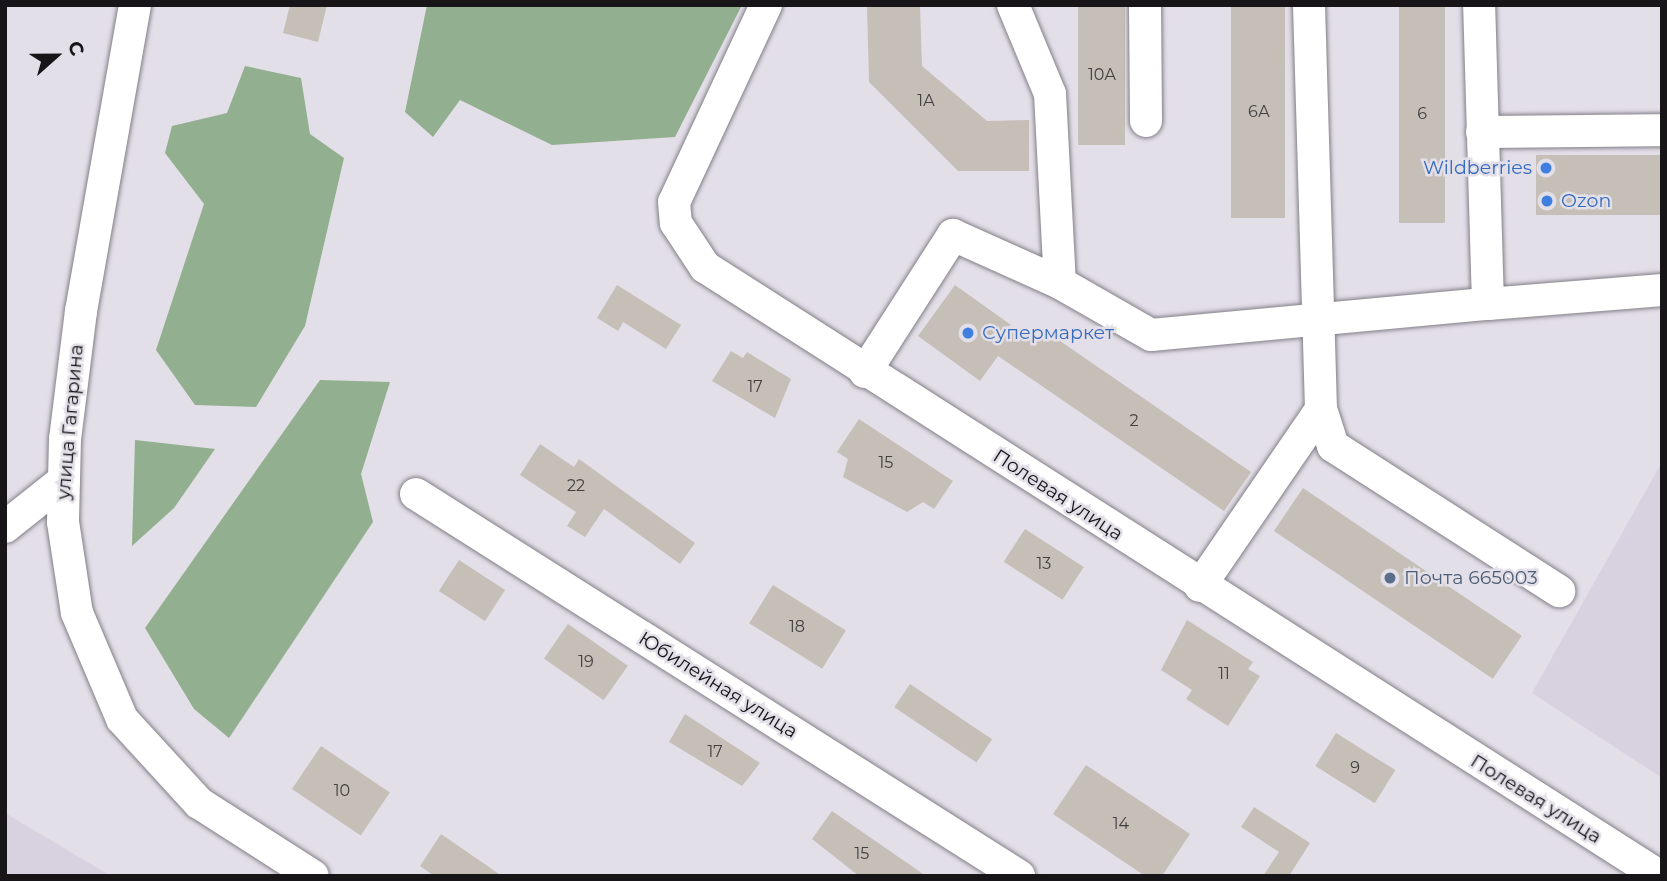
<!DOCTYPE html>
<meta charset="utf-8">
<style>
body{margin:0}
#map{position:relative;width:1667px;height:881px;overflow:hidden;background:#e3dfe8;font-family:Montserrat,sans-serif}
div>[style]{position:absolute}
.built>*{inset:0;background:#d8d1e0}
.forest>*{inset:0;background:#92af8f}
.building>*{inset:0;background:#c5bfb7;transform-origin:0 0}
.roads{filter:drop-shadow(0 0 2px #827f87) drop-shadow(0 0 2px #827f87)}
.minor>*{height:32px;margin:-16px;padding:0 16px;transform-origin:16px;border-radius:16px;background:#fff}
.dots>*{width:19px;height:19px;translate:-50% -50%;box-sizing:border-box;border:4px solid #e3dfe8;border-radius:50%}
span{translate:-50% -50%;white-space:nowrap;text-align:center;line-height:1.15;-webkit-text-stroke:5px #e3dfe8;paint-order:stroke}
.number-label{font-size:16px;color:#424040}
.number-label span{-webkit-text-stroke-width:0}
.shop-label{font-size:19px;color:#366cbe}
.right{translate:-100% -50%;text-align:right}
.left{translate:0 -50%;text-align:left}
.street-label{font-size:19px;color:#171518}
.service-label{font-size:19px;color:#4e5e75}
.frame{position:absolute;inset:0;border:7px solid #171518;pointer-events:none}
.north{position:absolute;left:21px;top:21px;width:70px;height:70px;-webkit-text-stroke:5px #e3dfe8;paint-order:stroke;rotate:69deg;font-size:19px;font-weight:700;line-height:28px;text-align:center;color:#171518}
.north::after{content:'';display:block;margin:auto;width:24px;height:32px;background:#171518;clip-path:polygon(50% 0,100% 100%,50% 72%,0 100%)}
</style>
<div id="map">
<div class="built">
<i style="clip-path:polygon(1662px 462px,1662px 778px,1532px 693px)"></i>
<i style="clip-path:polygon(5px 813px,111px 876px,5px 876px)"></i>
</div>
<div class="forest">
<i style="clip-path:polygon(427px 5px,742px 5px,675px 137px,552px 145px,460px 100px,433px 137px,405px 112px)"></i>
<i style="clip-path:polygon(245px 66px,301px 78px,310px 134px,344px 158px,305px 326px,256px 407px,195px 405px,156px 350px,204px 204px,165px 153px,172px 126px,227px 113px)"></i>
<i style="clip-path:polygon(320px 380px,390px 382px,361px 474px,373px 522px,229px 738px,194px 709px,145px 628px)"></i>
<i style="clip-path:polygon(135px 440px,215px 449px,174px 508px,132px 546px)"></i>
</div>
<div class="building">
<i style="clip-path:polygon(290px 5px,327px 5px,318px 42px,283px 33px)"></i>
<i style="clip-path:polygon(867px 5px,920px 5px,922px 66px,987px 121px,1029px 120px,1029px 171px,958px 171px,869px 82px)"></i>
<i style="left:1078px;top:5px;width:47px;height:140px"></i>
<i style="left:1231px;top:5px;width:54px;height:213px"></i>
<i style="left:1399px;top:5px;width:46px;height:218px"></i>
<i style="left:1536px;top:155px;width:126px;height:60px"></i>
<i style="clip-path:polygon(617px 285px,681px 325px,666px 349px,623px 322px,618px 331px,597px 318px)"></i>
<i style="clip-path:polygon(955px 285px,1036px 343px,1044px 330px,1251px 472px,1224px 511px,998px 356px,980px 381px,918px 336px)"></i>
<i style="clip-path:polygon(731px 351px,743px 358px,747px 352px,791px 379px,775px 418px,712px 381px)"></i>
<i style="clip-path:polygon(859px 419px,953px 481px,934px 509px,923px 502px,907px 512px,843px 477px,848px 459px,837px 452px)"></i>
<i style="clip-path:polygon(540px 444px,574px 467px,579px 459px,695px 543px,680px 564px,604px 509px,585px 537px,567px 526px,576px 512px,520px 475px)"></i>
<i style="left:1303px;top:488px;width:264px;height:52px;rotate:34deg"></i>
<i style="left:1025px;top:529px;width:70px;height:39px;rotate:33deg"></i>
<i style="left:459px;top:560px;width:55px;height:37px;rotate:33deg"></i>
<i style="left:773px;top:585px;width:86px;height:45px;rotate:32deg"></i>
<i style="clip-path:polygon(1187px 620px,1253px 662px,1248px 669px,1260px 676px,1228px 726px,1186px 699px,1192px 690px,1161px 670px)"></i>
<i style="left:568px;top:624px;width:73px;height:42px;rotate:35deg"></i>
<i style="left:910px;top:684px;width:99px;height:28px;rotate:34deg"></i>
<i style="clip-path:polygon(685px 714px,760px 763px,742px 786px,669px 742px)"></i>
<i style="left:1336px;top:733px;width:70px;height:39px;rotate:32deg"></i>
<i style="left:321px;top:746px;width:83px;height:52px;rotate:34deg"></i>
<i style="clip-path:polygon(1086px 765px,1190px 834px,1162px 876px,1145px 876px,1053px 814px)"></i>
<i style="clip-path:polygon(1254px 807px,1310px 843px,1289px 876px,1263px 876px,1279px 852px,1241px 827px)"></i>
<i style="clip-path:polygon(832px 811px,926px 876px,859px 876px,812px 839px)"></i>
<i style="clip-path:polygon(441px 834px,502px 876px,434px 876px,420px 866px)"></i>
</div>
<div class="roads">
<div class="minor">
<i style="left:135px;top:5px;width:311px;rotate:100deg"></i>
<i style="left:81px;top:311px;width:129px;rotate:97.1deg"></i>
<i style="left:65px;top:439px;width:83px;rotate:91.4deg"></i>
<i style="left:63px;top:522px;width:92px;rotate:81.3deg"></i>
<i style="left:77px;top:613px;width:115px;rotate:67deg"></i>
<i style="left:122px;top:719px;width:114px;rotate:47.5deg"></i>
<i style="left:199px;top:803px;width:135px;rotate:32.6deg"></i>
<i style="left:766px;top:5px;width:217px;rotate:115deg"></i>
<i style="left:674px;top:202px;width:21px;rotate:85deg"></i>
<i style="left:676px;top:223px;width:53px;rotate:56.6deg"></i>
<i style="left:705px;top:267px;width:1132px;rotate:32.55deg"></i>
<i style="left:1013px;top:5px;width:96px;rotate:67.4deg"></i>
<i style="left:1050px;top:94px;width:189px;rotate:87deg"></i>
<i style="left:1145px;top:5px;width:116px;rotate:89.5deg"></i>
<i style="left:1309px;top:5px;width:404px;rotate:88.3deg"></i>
<i style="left:1321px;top:409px;width:39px;rotate:72deg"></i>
<i style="left:1333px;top:446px;width:269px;rotate:32.7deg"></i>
<i style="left:1482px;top:132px;width:180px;rotate:-0.6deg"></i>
<i style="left:1488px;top:304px;width:175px;rotate:-4.6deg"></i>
<i style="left:865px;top:372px;width:163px;rotate:-57.3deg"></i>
<i style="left:953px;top:235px;width:117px;rotate:24.2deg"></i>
<i style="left:1060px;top:283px;width:105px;rotate:29.7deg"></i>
<i style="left:1151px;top:335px;width:338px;rotate:-5.3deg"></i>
<i style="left:1488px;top:304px;width:299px;rotate:-91.7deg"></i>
<i style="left:416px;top:494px;width:714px;rotate:32.35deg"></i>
<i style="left:5px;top:527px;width:75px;rotate:-38.5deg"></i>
<i style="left:1200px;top:586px;width:214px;rotate:-55.6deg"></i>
</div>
</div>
<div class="dots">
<i style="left:1546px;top:168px;background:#3f7fe0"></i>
<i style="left:1547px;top:201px;background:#3f7fe0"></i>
<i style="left:968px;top:333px;background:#3f7fe0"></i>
<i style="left:1390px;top:578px;background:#5c6f8a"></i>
</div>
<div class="number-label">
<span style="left:1102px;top:75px">10А</span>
<span style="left:926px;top:101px">1А</span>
<span style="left:1259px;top:112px">6А</span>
<span style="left:1422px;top:114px">6</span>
<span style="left:755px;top:387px">17</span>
<span style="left:1134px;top:421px">2</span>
<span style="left:886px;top:463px">15</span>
<span style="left:576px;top:486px">22</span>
<span style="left:1044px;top:564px">13</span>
<span style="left:797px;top:627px">18</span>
<span style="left:586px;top:662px">19</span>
<span style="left:1224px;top:674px">11</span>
<span style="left:715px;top:752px">17</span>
<span style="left:1355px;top:768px">9</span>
<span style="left:342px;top:791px">10</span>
<span style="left:1121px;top:824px">14</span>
<span style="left:862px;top:854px">15</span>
</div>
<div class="shop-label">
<span class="right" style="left:1532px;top:168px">Wildberries</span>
<span class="left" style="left:1561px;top:201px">Ozon</span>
<span class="left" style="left:982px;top:333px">Супермаркет</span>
</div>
<div class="street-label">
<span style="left:70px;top:422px;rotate:-85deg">улица Гагарина</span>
<span style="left:1058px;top:495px;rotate:33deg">Полевая улица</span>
<span style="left:718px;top:685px;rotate:32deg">Юбилейная улица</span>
<span style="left:1536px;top:799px;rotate:32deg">Полевая улица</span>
</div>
<div class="service-label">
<span class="left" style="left:1404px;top:578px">Почта 665003</span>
</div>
<div class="frame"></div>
<div class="north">С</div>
</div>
